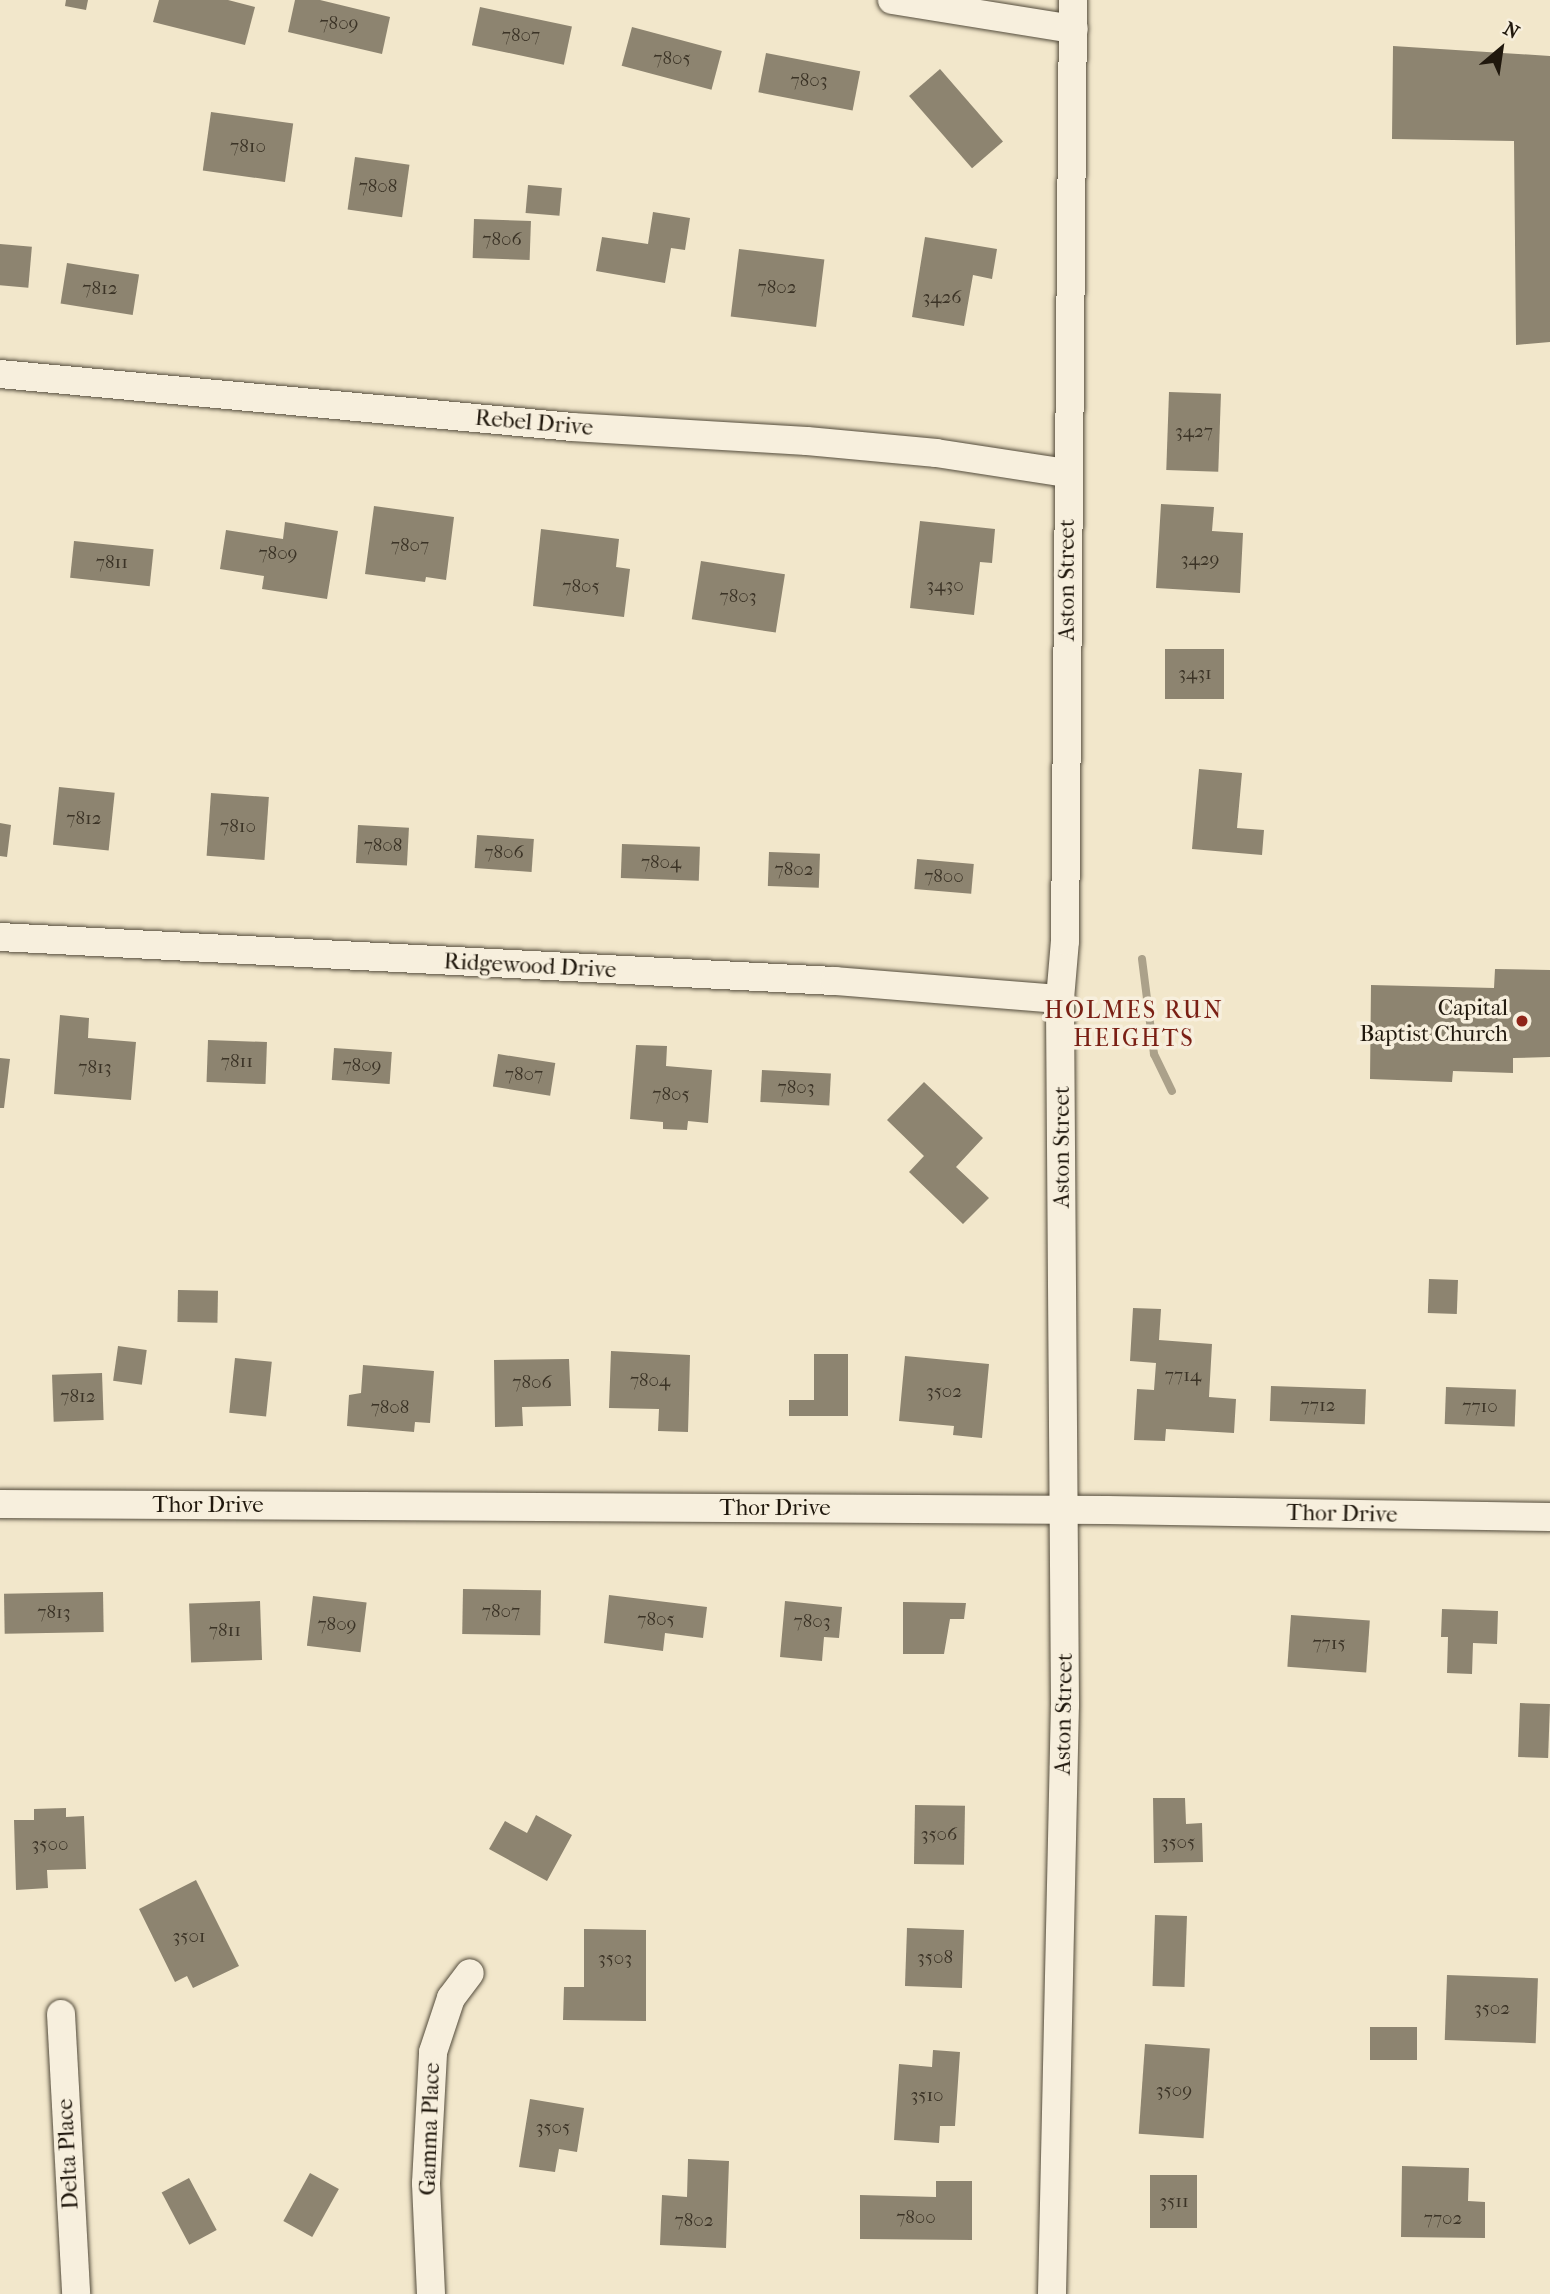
<!DOCTYPE html>
<style>
body{margin:0}
#map{position:relative;width:1550px;height:2294px;overflow:hidden;background:#f2e7cb;font-family:"IM FELL French Canon",serif}
div>[style]{position:absolute}
.stream>*{height:8px;margin:-4px;padding:0 4px;transform-origin:4px;border-radius:4px;background:#aba18a}
.building>*{inset:0;background:#8d8470;transform-origin:0 0}
.roads{filter:drop-shadow(0 0 2px #544c3c) drop-shadow(0 0 2px #544c3c)}
.street>*{height:28px;margin:-14px;padding:0 14px;transform-origin:14px;border-radius:14px;background:#f7efdd}
.dots>*{width:19px;height:19px;translate:-50% -50%;box-sizing:border-box;border:4px solid #f7efdd;border-radius:50%}
span{translate:-50% -50%;white-space:nowrap;text-align:center;line-height:1.15;-webkit-text-stroke:7px #f7efdd;paint-order:stroke}
.number-label{font-size:19px;color:#3b3326}
.number-label span{-webkit-text-stroke-width:0}
.street-label{font-size:23px;color:#20180d}
.poi-label{font-size:23px;color:#20180d}
.right{translate:-100% -50%;text-align:right}
.neighbourhood-label{font-size:24px;color:#7a1f14;letter-spacing:2px}
.north{position:absolute;left:1466px;top:14px;width:70px;height:70px;-webkit-text-stroke:5px #f7efdd;paint-order:stroke;rotate:29deg;font-size:19px;font-weight:700;line-height:28px;text-align:center;color:#20180d}
.north::after{content:'';display:block;margin:auto;width:24px;height:32px;background:#20180d;clip-path:polygon(50% 0,100% 100%,50% 72%,0 100%)}
</style>
<div id="map">
<div class="stream">
<i style="left:1142px;top:959px;width:96px;rotate:82.8deg"></i>
<i style="left:1154px;top:1054px;width:41px;rotate:64.1deg"></i>
</div>
<div class="building">
<i style="clip-path:polygon(66px 0,88px 0,86px 10px,65px 6px)"></i>
<i style="clip-path:polygon(159px 0,228px 0,255px 7px,245px 45px,153px 22px)"></i>
<i style="clip-path:polygon(295px 0,320px 0,390px 17px,382px 54px,288px 32px)"></i>
<i style="left:480px;top:7px;width:94px;height:39px;rotate:12deg"></i>
<i style="left:632px;top:27px;width:93px;height:40px;rotate:15deg"></i>
<i style="clip-path:polygon(1393px 46px,1550px 56px,1550px 342px,1516px 345px,1514px 141px,1392px 139px)"></i>
<i style="left:766px;top:53px;width:96px;height:40px;rotate:11deg"></i>
<i style="left:940px;top:69px;width:96px;height:41px;rotate:49deg"></i>
<i style="left:211px;top:112px;width:83px;height:59px;rotate:8deg"></i>
<i style="left:355px;top:157px;width:55px;height:53px;rotate:8deg"></i>
<i style="left:528px;top:185px;width:34px;height:28px;rotate:5deg"></i>
<i style="clip-path:polygon(653px 212px,690px 218px,685px 250px,671px 248px,665px 283px,596px 271px,602px 237px,648px 244px)"></i>
<i style="left:474px;top:219px;width:57px;height:39px;rotate:2deg"></i>
<i style="clip-path:polygon(925px 237px,997px 249px,992px 279px,973px 275px,964px 326px,912px 317px)"></i>
<i style="left:0;top:244px;width:32px;height:41px;rotate:5deg"></i>
<i style="left:739px;top:249px;width:86px;height:68px;rotate:7deg"></i>
<i style="left:67px;top:263px;width:73px;height:41px;rotate:9deg"></i>
<i style="left:1169px;top:392px;width:52px;height:78px;rotate:2deg"></i>
<i style="clip-path:polygon(1161px 504px,1214px 507px,1212px 531px,1243px 533px,1240px 593px,1156px 588px)"></i>
<i style="clip-path:polygon(374px 506px,454px 517px,446px 580px,426px 577px,425px 582px,365px 574px)"></i>
<i style="clip-path:polygon(920px 521px,995px 529px,992px 563px,980px 562px,974px 615px,910px 608px)"></i>
<i style="clip-path:polygon(285px 522px,338px 531px,327px 599px,262px 589px,264px 576px,220px 569px,226px 530px,283px 539px)"></i>
<i style="clip-path:polygon(541px 529px,619px 539px,616px 567px,630px 569px,624px 617px,533px 606px)"></i>
<i style="left:74px;top:541px;width:80px;height:37px;rotate:6deg"></i>
<i style="left:701px;top:561px;width:85px;height:59px;rotate:9deg"></i>
<i style="left:1165px;top:649px;width:59px;height:50px"></i>
<i style="clip-path:polygon(1199px 769px,1242px 773px,1237px 828px,1264px 830px,1262px 855px,1192px 849px)"></i>
<i style="left:59px;top:787px;width:56px;height:58px;rotate:6deg"></i>
<i style="left:211px;top:793px;width:58px;height:63px;rotate:4deg"></i>
<i style="clip-path:polygon(0 823px,11px 825px,7px 857px,0 856px)"></i>
<i style="left:358px;top:825px;width:51px;height:38px;rotate:3deg"></i>
<i style="left:477px;top:835px;width:57px;height:33px;rotate:4deg"></i>
<i style="left:622px;top:844px;width:78px;height:34px;rotate:2deg"></i>
<i style="left:769px;top:852px;width:51px;height:34px;rotate:2deg"></i>
<i style="left:917px;top:859px;width:57px;height:30px;rotate:5deg"></i>
<i style="clip-path:polygon(1495px 969px,1550px 970px,1550px 1057px,1513px 1058px,1513px 1073px,1453px 1071px,1452px 1082px,1370px 1079px,1371px 985px,1494px 988px)"></i>
<i style="clip-path:polygon(60px 1015px,89px 1018px,88px 1038px,136px 1042px,131px 1100px,54px 1094px)"></i>
<i style="left:208px;top:1040px;width:59px;height:42px;rotate:2deg"></i>
<i style="clip-path:polygon(636px 1045px,667px 1046px,666px 1066px,712px 1070px,708px 1123px,688px 1121px,687px 1130px,663px 1129px,663px 1122px,630px 1119px)"></i>
<i style="left:334px;top:1048px;width:58px;height:32px;rotate:4deg"></i>
<i style="left:498px;top:1054px;width:58px;height:33px;rotate:9deg"></i>
<i style="clip-path:polygon(0 1058px,10px 1059px,4px 1108px,0 1108px)"></i>
<i style="left:762px;top:1070px;width:69px;height:32px;rotate:3deg"></i>
<i style="clip-path:polygon(924px 1082px,983px 1138px,956px 1167px,989px 1198px,963px 1224px,909px 1172px,924px 1156px,887px 1120px)"></i>
<i style="left:1429px;top:1279px;width:29px;height:34px;rotate:2deg"></i>
<i style="left:178px;top:1290px;width:40px;height:32px;rotate:1deg"></i>
<i style="clip-path:polygon(1133px 1308px,1161px 1309px,1159px 1340px,1212px 1344px,1209px 1397px,1236px 1399px,1234px 1433px,1166px 1429px,1165px 1441px,1134px 1440px,1137px 1389px,1154px 1390px,1156px 1363px,1130px 1361px)"></i>
<i style="left:118px;top:1346px;width:29px;height:35px;rotate:8deg"></i>
<i style="clip-path:polygon(611px 1351px,690px 1355px,688px 1432px,658px 1431px,659px 1409px,609px 1408px)"></i>
<i style="clip-path:polygon(814px 1354px,848px 1354px,848px 1416px,789px 1416px,789px 1400px,814px 1400px)"></i>
<i style="clip-path:polygon(905px 1356px,989px 1364px,982px 1438px,953px 1435px,954px 1426px,899px 1421px)"></i>
<i style="left:235px;top:1358px;width:37px;height:55px;rotate:6deg"></i>
<i style="clip-path:polygon(569px 1359px,571px 1406px,522px 1407px,523px 1426px,495px 1427px,494px 1360px)"></i>
<i style="clip-path:polygon(363px 1365px,434px 1371px,430px 1423px,415px 1422px,414px 1432px,347px 1426px,349px 1395px,361px 1393px)"></i>
<i style="left:102px;top:1373px;width:47px;height:50px;rotate:88deg"></i>
<i style="left:1271px;top:1386px;width:95px;height:35px;rotate:2deg"></i>
<i style="left:1446px;top:1387px;width:70px;height:37px;rotate:2deg"></i>
<i style="left:463px;top:1589px;width:78px;height:45px;rotate:1deg"></i>
<i style="left:103px;top:1592px;width:40px;height:99px;rotate:89deg"></i>
<i style="clip-path:polygon(609px 1595px,707px 1607px,703px 1638px,665px 1633px,663px 1651px,604px 1643px)"></i>
<i style="left:313px;top:1596px;width:54px;height:50px;rotate:7deg"></i>
<i style="left:260px;top:1601px;width:59px;height:71px;rotate:88deg"></i>
<i style="clip-path:polygon(785px 1601px,842px 1607px,839px 1638px,824px 1637px,822px 1661px,780px 1657px)"></i>
<i style="clip-path:polygon(903px 1602px,966px 1603px,964px 1619px,950px 1619px,944px 1654px,903px 1654px)"></i>
<i style="clip-path:polygon(1442px 1609px,1498px 1611px,1497px 1644px,1473px 1643px,1472px 1674px,1447px 1673px,1448px 1637px,1441px 1637px)"></i>
<i style="left:1291px;top:1615px;width:79px;height:52px;rotate:4deg"></i>
<i style="left:1520px;top:1703px;width:30px;height:54px;rotate:2deg"></i>
<i style="clip-path:polygon(1153px 1798px,1185px 1798px,1186px 1824px,1202px 1823px,1203px 1862px,1154px 1863px)"></i>
<i style="left:915px;top:1805px;width:50px;height:59px;rotate:1deg"></i>
<i style="clip-path:polygon(66px 1808px,66px 1817px,84px 1816px,86px 1869px,47px 1870px,48px 1888px,16px 1890px,14px 1820px,34px 1820px,34px 1809px)"></i>
<i style="clip-path:polygon(536px 1815px,572px 1835px,547px 1881px,489px 1849px,505px 1821px,527px 1833px)"></i>
<i style="clip-path:polygon(196px 1880px,239px 1966px,193px 1988px,187px 1976px,175px 1982px,139px 1909px)"></i>
<i style="left:1155px;top:1915px;width:32px;height:71px;rotate:2deg"></i>
<i style="left:907px;top:1928px;width:57px;height:58px;rotate:2deg"></i>
<i style="clip-path:polygon(584px 1929px,646px 1930px,646px 2021px,563px 2020px,564px 1987px,584px 1987px)"></i>
<i style="left:1447px;top:1975px;width:91px;height:65px;rotate:2deg"></i>
<i style="left:1370px;top:2027px;width:47px;height:33px"></i>
<i style="left:1145px;top:2044px;width:65px;height:90px;rotate:4deg"></i>
<i style="clip-path:polygon(933px 2050px,960px 2052px,955px 2126px,940px 2126px,939px 2143px,894px 2140px,899px 2064px,932px 2067px)"></i>
<i style="clip-path:polygon(530px 2099px,584px 2108px,577px 2152px,559px 2149px,555px 2172px,519px 2167px)"></i>
<i style="clip-path:polygon(688px 2159px,729px 2161px,726px 2248px,660px 2245px,662px 2195px,687px 2197px)"></i>
<i style="clip-path:polygon(1402px 2166px,1469px 2168px,1468px 2201px,1485px 2202px,1485px 2238px,1401px 2237px)"></i>
<i style="left:310px;top:2173px;width:33px;height:55px;rotate:29deg"></i>
<i style="left:1150px;top:2175px;width:47px;height:53px"></i>
<i style="left:189px;top:2178px;width:59px;height:31px;rotate:62deg"></i>
<i style="clip-path:polygon(936px 2181px,972px 2181px,972px 2240px,860px 2239px,860px 2195px,936px 2197px)"></i>
</div>
<div class="roads">
<div class="street">
<i style="left:892px;top:0;width:184px;rotate:9.1deg"></i>
<i style="left:0;top:374px;width:574px;rotate:5.29deg"></i>
<i style="left:572px;top:427px;width:235px;rotate:3.4deg"></i>
<i style="left:807px;top:441px;width:130px;rotate:5.3deg"></i>
<i style="left:936px;top:453px;width:133px;rotate:8.7deg"></i>
<i style="left:0;top:937px;width:836px;rotate:3.02deg"></i>
<i style="left:835px;top:981px;width:226px;rotate:4.6deg"></i>
<i style="left:0;top:1504px;width:1107px;rotate:0.31deg"></i>
<i style="left:1107px;top:1510px;width:443px;rotate:0.9deg"></i>
<i style="left:61px;top:2014px;width:280px;rotate:86.9deg"></i>
<i style="left:431px;top:2294px;width:111px;rotate:-92.6deg"></i>
<i style="left:426px;top:2183px;width:131px;rotate:-86.9deg"></i>
<i style="left:433px;top:2052px;width:57px;rotate:-71.6deg"></i>
<i style="left:451px;top:1998px;width:31px;rotate:-53deg"></i>
<i style="left:1052px;top:2294px;width:589px;rotate:-88.74deg"></i>
<i style="left:1065px;top:1705px;width:706px;rotate:-90.41deg"></i>
<i style="left:1060px;top:999px;width:58px;rotate:-85.1deg"></i>
<i style="left:1065px;top:941px;width:941px;rotate:-89.51deg"></i>
</div>
</div>
<div class="dots">
<i style="left:1522px;top:1021px;background:#8f2418"></i>
</div>
<div class="number-label">
<span style="left:339px;top:24px">7809</span>
<span style="left:521px;top:36px">7807</span>
<span style="left:672px;top:59px">7805</span>
<span style="left:809px;top:81px">7803</span>
<span style="left:248px;top:147px">7810</span>
<span style="left:378px;top:187px">7808</span>
<span style="left:502px;top:240px">7806</span>
<span style="left:777px;top:288px">7802</span>
<span style="left:100px;top:289px">7812</span>
<span style="left:942px;top:298px">3426</span>
<span style="left:1194px;top:432px">3427</span>
<span style="left:410px;top:546px">7807</span>
<span style="left:278px;top:554px">7809</span>
<span style="left:1200px;top:560px">3429</span>
<span style="left:112px;top:563px">7811</span>
<span style="left:945px;top:586px">3430</span>
<span style="left:581px;top:587px">7805</span>
<span style="left:738px;top:597px">7803</span>
<span style="left:1195px;top:674px">3431</span>
<span style="left:84px;top:819px">7812</span>
<span style="left:238px;top:827px">7810</span>
<span style="left:383px;top:846px">7808</span>
<span style="left:504px;top:853px">7806</span>
<span style="left:661px;top:863px">7804</span>
<span style="left:794px;top:870px">7802</span>
<span style="left:944px;top:877px">7800</span>
<span style="left:237px;top:1062px">7811</span>
<span style="left:362px;top:1066px">7809</span>
<span style="left:95px;top:1068px">7813</span>
<span style="left:524px;top:1075px">7807</span>
<span style="left:796px;top:1088px">7803</span>
<span style="left:671px;top:1095px">7805</span>
<span style="left:1183px;top:1376px">7714</span>
<span style="left:650px;top:1381px">7804</span>
<span style="left:532px;top:1383px">7806</span>
<span style="left:944px;top:1392px">3502</span>
<span style="left:78px;top:1397px">7812</span>
<span style="left:1318px;top:1406px">7712</span>
<span style="left:1480px;top:1407px">7710</span>
<span style="left:390px;top:1408px">7808</span>
<span style="left:501px;top:1612px">7807</span>
<span style="left:54px;top:1613px">7813</span>
<span style="left:656px;top:1620px">7805</span>
<span style="left:812px;top:1622px">7803</span>
<span style="left:337px;top:1625px">7809</span>
<span style="left:225px;top:1631px">7811</span>
<span style="left:1329px;top:1644px">7715</span>
<span style="left:939px;top:1835px">3506</span>
<span style="left:1178px;top:1843px">3505</span>
<span style="left:50px;top:1845px">3500</span>
<span style="left:189px;top:1937px">3501</span>
<span style="left:935px;top:1958px">3508</span>
<span style="left:615px;top:1959px">3503</span>
<span style="left:1492px;top:2009px">3502</span>
<span style="left:1174px;top:2091px">3509</span>
<span style="left:927px;top:2096px">3510</span>
<span style="left:553px;top:2128px">3505</span>
<span style="left:1174px;top:2202px">3511</span>
<span style="left:916px;top:2218px">7800</span>
<span style="left:1443px;top:2219px">7702</span>
<span style="left:694px;top:2221px">7802</span>
</div>
<div class="street-label">
<span style="left:534px;top:423px;rotate:5deg">Rebel Drive</span>
<span style="left:1067px;top:580px;rotate:-90deg">Aston Street</span>
<span style="left:530px;top:966px;rotate:3deg">Ridgewood Drive</span>
<span style="left:1062px;top:1147px;rotate:-90deg">Aston Street</span>
<span style="left:208px;top:1505px">Thor Drive</span>
<span style="left:775px;top:1508px">Thor Drive</span>
<span style="left:1342px;top:1514px;rotate:1deg">Thor Drive</span>
<span style="left:1064px;top:1714px;rotate:-89deg">Aston Street</span>
<span style="left:430px;top:2129px;rotate:-88deg">Gamma Place</span>
<span style="left:68px;top:2154px;rotate:-93deg">Delta Place</span>
</div>
<div class="poi-label">
<span class="right" style="left:1508px;top:1021px">Capital<br>Baptist Church</span>
</div>
<div class="neighbourhood-label">
<span style="left:1134px;top:1025px">HOLMES RUN<br>HEIGHTS</span>
</div>
<div class="north">N</div>
</div>
